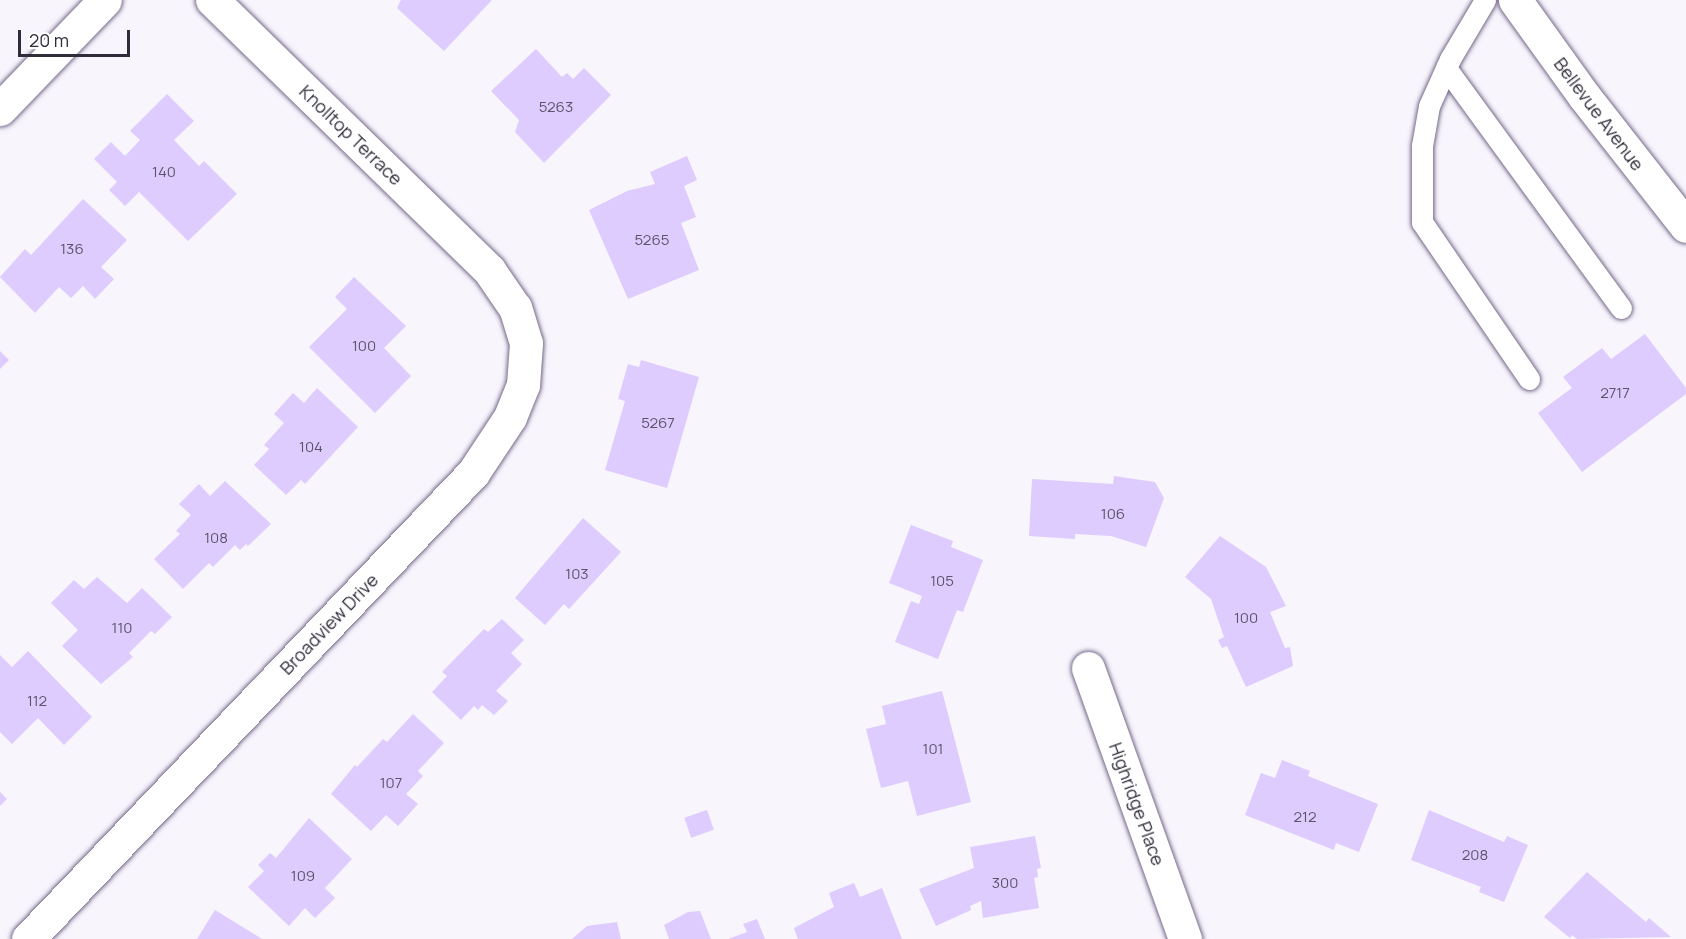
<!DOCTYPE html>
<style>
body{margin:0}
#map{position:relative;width:1686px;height:939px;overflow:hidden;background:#f8f5fd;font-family:Manrope,sans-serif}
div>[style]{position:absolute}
.building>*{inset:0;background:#deccfe;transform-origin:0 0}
.roads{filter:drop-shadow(0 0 2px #756a89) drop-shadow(0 0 2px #756a89)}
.service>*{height:21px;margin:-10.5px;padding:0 10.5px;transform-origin:10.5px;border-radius:10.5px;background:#fff}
.minor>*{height:33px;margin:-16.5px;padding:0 16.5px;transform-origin:16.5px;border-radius:16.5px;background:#fff}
.tertiary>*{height:33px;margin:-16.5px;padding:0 16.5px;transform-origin:16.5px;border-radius:16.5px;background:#fff}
span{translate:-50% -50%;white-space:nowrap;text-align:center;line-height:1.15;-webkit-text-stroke:4.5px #fff;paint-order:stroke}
.number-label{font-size:15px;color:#5c546b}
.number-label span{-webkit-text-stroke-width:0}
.street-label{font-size:18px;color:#312c3a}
.scale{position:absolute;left:18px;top:30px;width:112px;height:27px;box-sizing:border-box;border:3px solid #312c3a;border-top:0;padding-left:8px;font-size:18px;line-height:21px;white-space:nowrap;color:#312c3a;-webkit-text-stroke:4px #fff;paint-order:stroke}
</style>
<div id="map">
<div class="building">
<i style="clip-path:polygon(401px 0,492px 0,444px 51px,397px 8px)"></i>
<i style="clip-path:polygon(536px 49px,562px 77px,567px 73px,573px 79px,584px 68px,611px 95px,544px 163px,515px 132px,519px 120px,491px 91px)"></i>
<i style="clip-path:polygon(167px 94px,194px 121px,174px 140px,199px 166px,204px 161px,237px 194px,188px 241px,139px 192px,125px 206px,109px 190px,117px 182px,94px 159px,111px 142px,125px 156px,140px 140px,130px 131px)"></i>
<i style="clip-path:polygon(687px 156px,697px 180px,684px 186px,696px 217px,681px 223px,699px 270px,628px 299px,589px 210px,627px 191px,655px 184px,650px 172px)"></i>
<i style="clip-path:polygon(83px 199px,127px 240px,101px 267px,114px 279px,95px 299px,83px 286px,71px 298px,59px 287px,35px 313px,0 277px,25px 249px,31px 255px)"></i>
<i style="clip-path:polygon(354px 277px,406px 326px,384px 348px,411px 376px,375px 413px,309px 347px,347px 309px,335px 297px)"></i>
<i style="clip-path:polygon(1645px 334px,1686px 388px,1686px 394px,1582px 472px,1538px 413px,1572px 388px,1563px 377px,1602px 348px,1611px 359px)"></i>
<i style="clip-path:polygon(0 351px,9px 360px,0 369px)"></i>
<i style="clip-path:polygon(641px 360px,699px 377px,667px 488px,605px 470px,625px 401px,618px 399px,628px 364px,639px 367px)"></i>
<i style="clip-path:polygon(317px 388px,358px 427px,305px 484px,301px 480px,286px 495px,254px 465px,269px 449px,264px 445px,284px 423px,274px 414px,293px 393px,304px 403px)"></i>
<i style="clip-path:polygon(1114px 476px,1155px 482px,1164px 498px,1146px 547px,1111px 536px,1075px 534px,1075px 539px,1029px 536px,1032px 479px,1113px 484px)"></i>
<i style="clip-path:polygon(225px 481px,271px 524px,248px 546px,246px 544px,240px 550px,235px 545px,213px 567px,209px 563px,183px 589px,154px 559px,180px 534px,176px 531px,191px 515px,179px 504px,199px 484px,210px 496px)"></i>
<i style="clip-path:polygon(583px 518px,621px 552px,569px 609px,564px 604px,545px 625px,515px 598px)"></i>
<i style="clip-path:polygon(911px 525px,953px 541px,951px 547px,983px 560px,963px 612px,957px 610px,938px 659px,895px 642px,911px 601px,919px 604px,922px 596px,889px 583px)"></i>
<i style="clip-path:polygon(1220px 536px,1266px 567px,1286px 606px,1270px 612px,1285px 648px,1290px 647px,1293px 666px,1246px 687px,1227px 646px,1222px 648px,1218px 640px,1224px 637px,1211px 599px,1185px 577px)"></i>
<i style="clip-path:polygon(97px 577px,127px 603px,142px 588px,172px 617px,155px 634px,151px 631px,129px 653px,133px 657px,101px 684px,62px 646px,78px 630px,51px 603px,74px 580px,84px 589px)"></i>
<i style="clip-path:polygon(502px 619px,524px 640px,511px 653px,522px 664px,496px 691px,508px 701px,494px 715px,482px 705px,478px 710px,474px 706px,461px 720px,432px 692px,447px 676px,442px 672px,484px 629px,488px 632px)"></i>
<i style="clip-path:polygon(28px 651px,92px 717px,64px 745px,38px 718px,12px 744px,0 732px,0 655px,12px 667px)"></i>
<i style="clip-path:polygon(942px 691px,971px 802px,917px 816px,908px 781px,881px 788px,866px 729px,886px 724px,882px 706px)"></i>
<i style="clip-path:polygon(413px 714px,444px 743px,418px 771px,423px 776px,406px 794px,418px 804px,398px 826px,386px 815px,371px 831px,331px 794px,355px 765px,357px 767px,383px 739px,387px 742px)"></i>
<i style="clip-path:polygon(1282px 760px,1310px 771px,1308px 776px,1378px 804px,1359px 852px,1336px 843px,1334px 850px,1245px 815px,1261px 773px,1275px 778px)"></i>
<i style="clip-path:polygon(0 792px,7px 799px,0 806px)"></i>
<i style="left:707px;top:810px;width:21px;height:24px;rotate:71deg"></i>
<i style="clip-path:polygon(1429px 810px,1504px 842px,1507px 836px,1528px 845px,1504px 902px,1479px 892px,1481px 887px,1411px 860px)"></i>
<i style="clip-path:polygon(309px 818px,352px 859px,325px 888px,335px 898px,315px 918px,305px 908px,289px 926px,248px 887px,264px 871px,258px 865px,270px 853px,276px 858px)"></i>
<i style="clip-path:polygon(1035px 836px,1041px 868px,1037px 869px,1038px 877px,1034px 878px,1039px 908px,983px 918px,981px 901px,970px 906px,971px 910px,936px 926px,919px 889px,974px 868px,970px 847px)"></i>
<i style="clip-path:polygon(1587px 872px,1646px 922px,1649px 918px,1671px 937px,1577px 939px,1572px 935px,1570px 938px,1544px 917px)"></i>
<i style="clip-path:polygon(854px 883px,860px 897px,882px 888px,902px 939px,798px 939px,794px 928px,834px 907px,829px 893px)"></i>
<i style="clip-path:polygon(215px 910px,262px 939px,197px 939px)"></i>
<i style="clip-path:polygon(700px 911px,711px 939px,669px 939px,664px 925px,688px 912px)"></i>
<i style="clip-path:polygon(757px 919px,765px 939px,728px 939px,747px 932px,743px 924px)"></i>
<i style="clip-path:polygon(617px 922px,621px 939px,572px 939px,587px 926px)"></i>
</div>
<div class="roads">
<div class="service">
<i style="left:1485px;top:0;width:69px;rotate:120.7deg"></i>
<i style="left:1450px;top:59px;width:51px;rotate:114.1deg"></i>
<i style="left:1429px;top:106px;width:40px;rotate:100deg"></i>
<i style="left:1422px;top:145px;width:77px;rotate:90deg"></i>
<i style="left:1422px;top:222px;width:190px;rotate:55.7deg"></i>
<i style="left:1446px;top:68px;width:297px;rotate:53.9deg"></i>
</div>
<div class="minor">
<i style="left:0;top:109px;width:151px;rotate:-46.1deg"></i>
<i style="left:1088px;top:668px;width:288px;rotate:70.3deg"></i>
<i style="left:28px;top:939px;width:644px;rotate:-46.32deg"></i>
<i style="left:473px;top:473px;width:67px;rotate:-56.5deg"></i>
<i style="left:510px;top:417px;width:35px;rotate:-68deg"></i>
<i style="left:523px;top:385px;width:42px;rotate:-85.9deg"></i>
<i style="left:526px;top:343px;width:37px;rotate:-107deg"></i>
<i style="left:515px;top:308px;width:46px;rotate:-124.4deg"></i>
<i style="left:489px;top:270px;width:387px;rotate:-135.7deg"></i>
</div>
<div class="tertiary">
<i style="left:1515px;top:0;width:118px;rotate:54.3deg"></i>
<i style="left:1584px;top:96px;width:165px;rotate:51.9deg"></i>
</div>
</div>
<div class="number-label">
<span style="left:556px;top:107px">5263</span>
<span style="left:164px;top:172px">140</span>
<span style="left:652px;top:240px">5265</span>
<span style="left:72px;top:249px">136</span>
<span style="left:364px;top:346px">100</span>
<span style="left:1615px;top:393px">2717</span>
<span style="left:658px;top:423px">5267</span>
<span style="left:311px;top:447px">104</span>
<span style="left:1113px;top:514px">106</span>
<span style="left:216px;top:538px">108</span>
<span style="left:577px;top:574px">103</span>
<span style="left:942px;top:581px">105</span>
<span style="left:1246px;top:618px">100</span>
<span style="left:122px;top:628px">110</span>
<span style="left:37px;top:701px">112</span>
<span style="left:933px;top:749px">101</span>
<span style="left:391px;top:783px">107</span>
<span style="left:1305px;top:817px">212</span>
<span style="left:1475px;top:855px">208</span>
<span style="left:303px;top:876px">109</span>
<span style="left:1005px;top:883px">300</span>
</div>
<div class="street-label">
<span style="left:1599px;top:114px;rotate:53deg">Bellevue Avenue</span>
<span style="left:351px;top:135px;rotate:44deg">Knolltop Terrace</span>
<span style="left:329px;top:624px;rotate:-46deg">Broadview Drive</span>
<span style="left:1137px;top:804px;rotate:70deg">Highridge Place</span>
</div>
<div class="scale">20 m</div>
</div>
